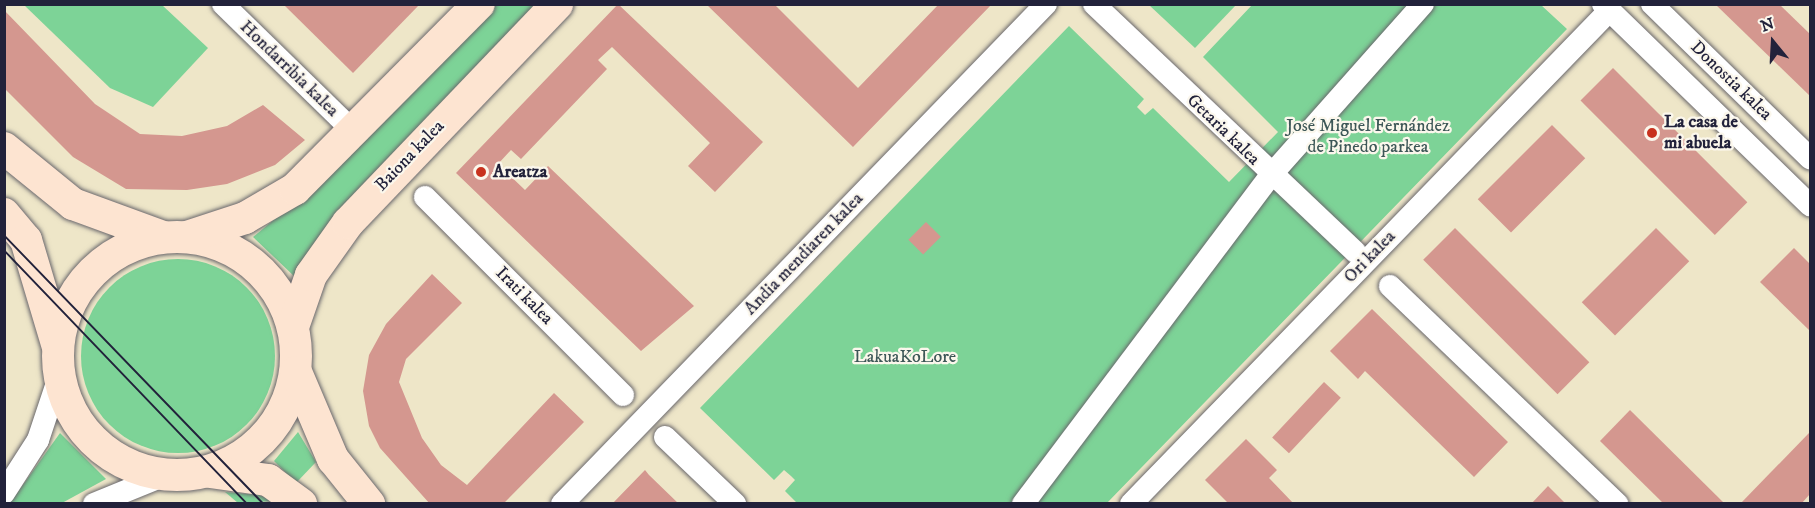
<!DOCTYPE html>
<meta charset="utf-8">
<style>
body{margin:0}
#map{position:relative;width:1815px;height:508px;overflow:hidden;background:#eee6c8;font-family:"IM FELL DW Pica",serif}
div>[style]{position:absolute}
.green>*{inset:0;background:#7dd397}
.round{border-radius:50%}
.building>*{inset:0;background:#d4978f;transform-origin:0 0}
.roads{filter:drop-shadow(0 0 2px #69676c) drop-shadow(0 0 2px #69676c)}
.street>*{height:22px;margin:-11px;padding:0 11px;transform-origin:11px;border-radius:11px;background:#fff}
.secondary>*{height:32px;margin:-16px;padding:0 16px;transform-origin:16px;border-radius:16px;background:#fde4d1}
.secondary>.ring{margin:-16px;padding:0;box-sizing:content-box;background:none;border:32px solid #fde4d1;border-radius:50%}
.tram>*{height:1.5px;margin:-0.75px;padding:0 0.75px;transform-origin:0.75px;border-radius:0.75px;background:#22223b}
.dots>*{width:16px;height:16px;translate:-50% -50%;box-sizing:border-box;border:3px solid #fbf7ec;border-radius:50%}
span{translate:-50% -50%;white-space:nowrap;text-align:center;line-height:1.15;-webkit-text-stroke:4.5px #fbf7ec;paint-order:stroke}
.street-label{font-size:18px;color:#22223b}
.poi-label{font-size:18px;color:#22223b;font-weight:700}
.left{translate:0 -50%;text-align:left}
.park-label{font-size:18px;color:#3d5757}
.frame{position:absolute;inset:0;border:6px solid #22223b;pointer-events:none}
.north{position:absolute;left:1743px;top:12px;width:60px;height:60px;-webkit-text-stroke:4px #fbf7ec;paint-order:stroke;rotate:342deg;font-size:16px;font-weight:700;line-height:24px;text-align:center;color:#22223b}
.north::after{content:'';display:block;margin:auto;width:21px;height:27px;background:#22223b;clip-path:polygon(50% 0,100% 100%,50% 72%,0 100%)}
</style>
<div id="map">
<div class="green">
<i style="clip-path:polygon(24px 5px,162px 5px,208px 48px,153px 107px,110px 88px)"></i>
<i style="clip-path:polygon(494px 5px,546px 5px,295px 277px,253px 237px,339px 166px)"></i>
<i style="clip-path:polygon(1149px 5px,1236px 5px,1195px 48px)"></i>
<i style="clip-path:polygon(1252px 5px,1541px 5px,1567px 29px,1107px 503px,797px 503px,785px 491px,795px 480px,791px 476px,784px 470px,774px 480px,700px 408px,1069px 26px,1144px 99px,1137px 107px,1145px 115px,1153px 108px,1229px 182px,1278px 132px,1203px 57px)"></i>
<i class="round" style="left:81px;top:259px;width:194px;height:194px"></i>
<i style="clip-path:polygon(298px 432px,316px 462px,296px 483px,274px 461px)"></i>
<i style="clip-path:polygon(60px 433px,106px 479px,62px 503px,10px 503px)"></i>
<i style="clip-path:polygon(225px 492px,259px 495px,275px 501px,238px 503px)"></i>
</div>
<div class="building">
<i style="clip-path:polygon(283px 4px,420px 4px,353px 73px)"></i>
<i style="clip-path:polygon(618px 4px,763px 142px,715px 192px,688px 166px,710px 143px,612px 47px,598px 60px,607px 69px,521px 159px,511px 150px,498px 164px,525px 190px,548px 166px,694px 306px,641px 351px,456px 173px)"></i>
<i style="clip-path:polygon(706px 4px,774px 4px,858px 88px,939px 4px,992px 4px,853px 147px)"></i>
<i style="clip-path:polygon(1715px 4px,1780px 5px,1810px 34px,1810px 96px)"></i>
<i style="clip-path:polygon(4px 10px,95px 104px,140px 134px,182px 136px,227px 126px,263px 105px,305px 140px,275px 165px,227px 184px,187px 190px,126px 189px,73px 157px,4px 88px)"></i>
<i style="left:1613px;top:68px;width:190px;height:46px;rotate:45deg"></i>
<i style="left:1552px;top:125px;width:47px;height:105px;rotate:45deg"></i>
<i style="left:926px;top:222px;width:21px;height:25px;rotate:45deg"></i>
<i style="left:1455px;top:228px;width:190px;height:45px;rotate:45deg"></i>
<i style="left:1656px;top:228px;width:47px;height:105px;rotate:45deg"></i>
<i style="clip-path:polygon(1794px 248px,1810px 264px,1810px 331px,1760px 282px)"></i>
<i style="clip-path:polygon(432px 274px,462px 303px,406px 359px,399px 382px,422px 438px,441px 465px,467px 485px,554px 393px,584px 422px,503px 504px,430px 504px,380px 448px,369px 426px,363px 391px,369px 355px,386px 324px)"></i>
<i style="clip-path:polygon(1372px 309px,1508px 442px,1474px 477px,1365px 371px,1358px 379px,1330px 351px)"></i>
<i style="left:1324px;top:382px;width:23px;height:76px;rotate:43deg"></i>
<i style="clip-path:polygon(1630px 410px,1725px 504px,1664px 504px,1600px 441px)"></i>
<i style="clip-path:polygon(1810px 432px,1810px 494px,1801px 504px,1740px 504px)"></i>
<i style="clip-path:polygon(1246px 439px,1277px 470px,1269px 478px,1294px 504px,1229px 504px,1205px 480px)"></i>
<i style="clip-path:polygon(645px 470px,649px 475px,679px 504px,612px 504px)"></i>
<i style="clip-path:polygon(1548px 486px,1566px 504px,1531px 504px)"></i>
</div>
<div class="roads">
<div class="street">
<i style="left:223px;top:4px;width:185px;rotate:44.3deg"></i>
<i style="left:1094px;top:4px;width:360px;rotate:43.5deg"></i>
<i style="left:1603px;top:4px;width:289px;rotate:44.2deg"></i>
<i style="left:1652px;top:4px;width:221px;rotate:44.3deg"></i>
<i style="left:425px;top:197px;width:280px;rotate:45deg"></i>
<i style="left:1390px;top:286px;width:315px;rotate:43.8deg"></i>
<i style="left:665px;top:437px;width:97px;rotate:43.7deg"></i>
<i style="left:4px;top:493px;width:63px;rotate:-57.3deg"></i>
<i style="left:38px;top:440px;width:66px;rotate:-71.6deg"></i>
<i style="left:94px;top:504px;width:77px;rotate:-22.2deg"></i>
<i style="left:562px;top:504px;width:696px;rotate:-45.93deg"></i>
<i style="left:1023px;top:504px;width:412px;rotate:-53deg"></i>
<i style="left:1271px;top:175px;width:229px;rotate:-48.4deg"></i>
<i style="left:1131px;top:504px;width:687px;rotate:-45.89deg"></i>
</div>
<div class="secondary">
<i style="left:4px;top:148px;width:89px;rotate:39.1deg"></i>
<i style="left:73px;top:204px;width:96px;rotate:20.1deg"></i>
<i style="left:4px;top:214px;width:34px;rotate:50deg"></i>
<i style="left:26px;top:240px;width:109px;rotate:73.4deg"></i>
<i class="ring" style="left:58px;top:237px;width:206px;height:206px"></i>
<i style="left:187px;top:237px;width:61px;rotate:-18.1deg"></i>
<i style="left:245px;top:218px;width:58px;rotate:-30.1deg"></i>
<i style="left:295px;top:189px;width:261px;rotate:-45.2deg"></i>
<i style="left:293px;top:327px;width:55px;rotate:-70.9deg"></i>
<i style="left:311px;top:275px;width:64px;rotate:-54.6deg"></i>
<i style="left:348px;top:223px;width:303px;rotate:-46.3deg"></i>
<i style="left:296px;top:372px;width:95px;rotate:67deg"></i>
<i style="left:333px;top:459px;width:58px;rotate:51.3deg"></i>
<i style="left:210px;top:472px;width:59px;rotate:7.9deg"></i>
<i style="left:268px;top:480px;width:41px;rotate:36deg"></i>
</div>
</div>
<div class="tram">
<i style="left:4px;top:235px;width:374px;rotate:46deg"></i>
<i style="left:4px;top:250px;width:352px;rotate:46.2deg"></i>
</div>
<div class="dots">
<i style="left:1652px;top:133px;background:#c8321e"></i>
<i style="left:481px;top:172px;background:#c8321e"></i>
</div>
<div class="street-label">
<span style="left:289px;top:69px;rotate:44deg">Hondarribia kalea</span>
<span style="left:1731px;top:81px;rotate:44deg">Donostia kalea</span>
<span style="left:1223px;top:130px;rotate:44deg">Getaria kalea</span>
<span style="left:410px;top:156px;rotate:-46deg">Baiona kalea</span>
<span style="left:804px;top:254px;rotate:-46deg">Andia mendiaren kalea</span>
<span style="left:1370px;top:257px;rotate:-46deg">Ori kalea</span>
<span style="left:524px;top:296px;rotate:45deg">Irati kalea</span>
</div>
<div class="poi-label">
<span class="left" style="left:1664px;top:133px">La casa de<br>mi abuela</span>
<span class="left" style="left:493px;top:172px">Areatza</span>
</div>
<div class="park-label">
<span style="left:1368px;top:137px">José Miguel Fernández<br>de Pinedo parkea</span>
<span style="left:905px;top:357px">LakuaKoLore</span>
</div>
<div class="frame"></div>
<div class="north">N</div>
</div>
